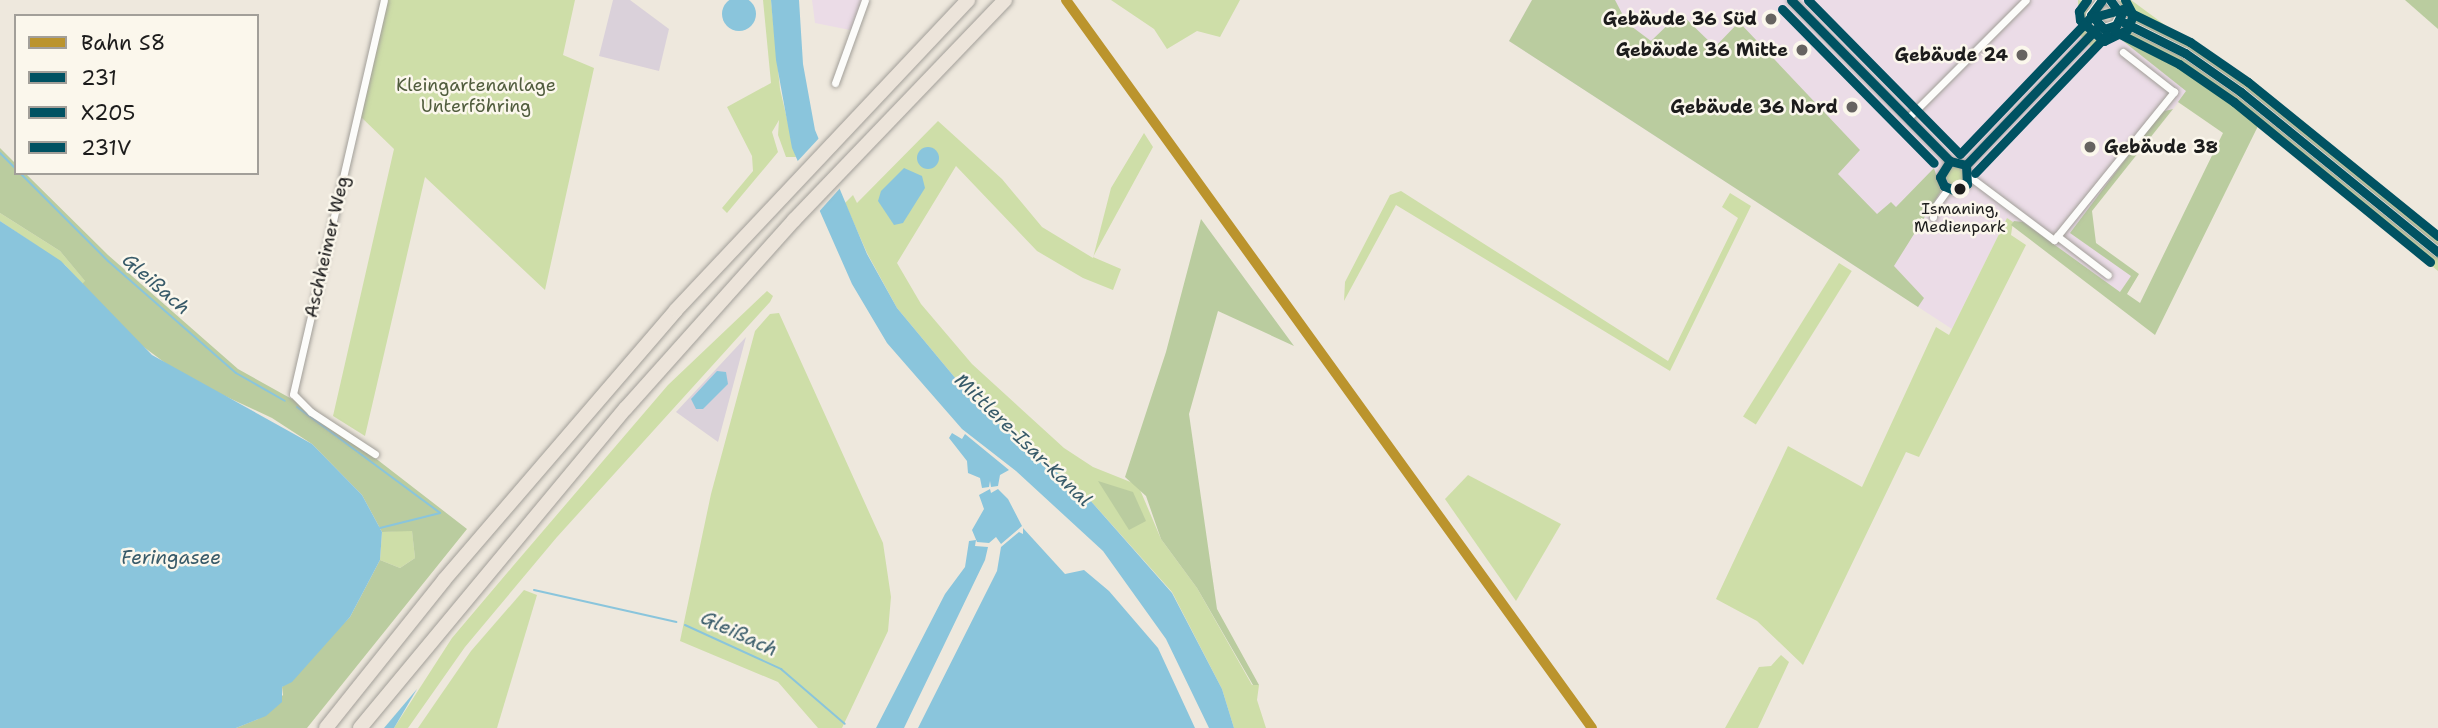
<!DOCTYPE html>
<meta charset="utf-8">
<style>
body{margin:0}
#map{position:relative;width:2438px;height:728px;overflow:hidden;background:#eee8dd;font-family:"Shantell Sans",sans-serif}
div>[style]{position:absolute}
.built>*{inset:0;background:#ebdce7}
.industrial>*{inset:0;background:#dad1da}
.green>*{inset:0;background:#cedea8;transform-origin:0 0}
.round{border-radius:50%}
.forest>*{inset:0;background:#bacc9f}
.water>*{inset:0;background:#8ac5dc}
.pier>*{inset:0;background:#eee8dd}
.stream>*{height:2px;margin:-1px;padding:0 1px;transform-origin:1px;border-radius:1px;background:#8ac5dc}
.roads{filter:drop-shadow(0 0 2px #a29f99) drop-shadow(0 0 2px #a29f99)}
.minor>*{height:7px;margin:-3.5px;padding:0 3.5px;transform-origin:3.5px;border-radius:3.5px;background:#fcfcfa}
.secondary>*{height:10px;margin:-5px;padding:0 5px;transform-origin:5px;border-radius:5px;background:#f6f2ec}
.motorway>*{height:14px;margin:-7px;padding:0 7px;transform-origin:7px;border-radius:7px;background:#ece4da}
.bus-1>*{height:9px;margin:-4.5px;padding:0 4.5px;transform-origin:4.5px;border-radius:4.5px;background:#005262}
.bus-2>*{height:9px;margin:-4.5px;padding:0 4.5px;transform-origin:4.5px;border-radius:4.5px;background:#005262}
.bus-3>*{height:9px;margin:-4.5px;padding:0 4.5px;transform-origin:4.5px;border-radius:4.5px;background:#005262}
.rail-1>*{height:10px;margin:-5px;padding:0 5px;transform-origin:5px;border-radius:5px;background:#bb942d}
.dots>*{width:19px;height:19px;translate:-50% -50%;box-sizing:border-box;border:4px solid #fbf7ec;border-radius:50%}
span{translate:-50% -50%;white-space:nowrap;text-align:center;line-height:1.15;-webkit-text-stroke:5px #fbf7ec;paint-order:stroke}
.bus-label{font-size:16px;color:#1c1c1c}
.poi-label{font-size:18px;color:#1c1c1c;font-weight:700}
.right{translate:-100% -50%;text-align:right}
.left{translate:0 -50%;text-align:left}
.park-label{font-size:18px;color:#515d3e}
.street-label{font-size:18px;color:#1c1c1c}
.water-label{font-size:19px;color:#375a69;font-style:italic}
.legend{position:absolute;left:14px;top:14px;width:245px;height:161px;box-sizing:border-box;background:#fbf7ec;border:2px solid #a29f99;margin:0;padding:9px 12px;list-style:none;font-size:21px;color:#1c1c1c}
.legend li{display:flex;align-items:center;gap:14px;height:35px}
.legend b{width:35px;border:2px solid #a29f99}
</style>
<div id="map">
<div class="built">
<i style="clip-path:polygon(812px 0,868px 0,855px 31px,815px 23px)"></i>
<i style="clip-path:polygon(1532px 0,2078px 0,2079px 34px,2094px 49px,2118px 37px,2187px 91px,2173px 109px,2161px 113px,2074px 232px,2134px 275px,2118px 300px,2007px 218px,1952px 329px,1509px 41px)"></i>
</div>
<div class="industrial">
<i style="clip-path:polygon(613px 0,630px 0,669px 29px,659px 71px,599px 56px)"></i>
<i style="clip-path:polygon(746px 337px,718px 442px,676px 412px)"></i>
</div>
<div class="green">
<i style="clip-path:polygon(387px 0,575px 0,563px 55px,594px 68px,545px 290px,425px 177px,365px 436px,333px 416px,394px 149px,360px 116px)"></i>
<i style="clip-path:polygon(763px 0,771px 0,780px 89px,796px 157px,786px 157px,778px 135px,779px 120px,772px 132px,778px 152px,727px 213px,722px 208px,753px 171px,752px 156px,727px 107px,771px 83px)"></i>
<i style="clip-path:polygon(1111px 0,1240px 0,1220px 37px,1197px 31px,1167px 49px,1154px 29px)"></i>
<i style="clip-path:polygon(2078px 0,2089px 2px,2086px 33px,2094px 40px,2119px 28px,2132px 30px,2136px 21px,2125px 14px,2119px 1px,2131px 0,2287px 115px,2438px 237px,2438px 271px,2236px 106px,2129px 37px,2109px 39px,2094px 50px,2079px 34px)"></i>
<i style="clip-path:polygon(938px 121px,1002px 179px,1042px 227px,1093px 258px,1111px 188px,1144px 133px,1153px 147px,1093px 257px,1121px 269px,1113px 290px,1083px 278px,1037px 251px,956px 166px,897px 263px,921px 304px,972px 364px,1064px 448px,1093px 467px,1138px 485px,1161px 539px,1197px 588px,1252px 685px,1259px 685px,1257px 700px,1266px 728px,1234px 728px,1222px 689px,1172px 592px,1089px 499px,981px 409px,897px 308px,867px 253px,845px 203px,853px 195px,857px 203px)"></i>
<i class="round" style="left:1946px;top:167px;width:18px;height:18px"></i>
<i style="clip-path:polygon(1401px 191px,1668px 361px,1738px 218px,1722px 207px,1730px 193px,1751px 206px,1670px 371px,1396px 205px,1344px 301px,1345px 282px,1390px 195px)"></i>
<i style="clip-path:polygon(0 213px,60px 251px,86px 282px,82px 284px,65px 265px,0 221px)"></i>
<i style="clip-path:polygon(2007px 218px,2013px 222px,2011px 235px,2026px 245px,1919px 457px,1906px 452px,1803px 665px,1757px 621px,1716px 599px,1788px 446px,1862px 487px,1936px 327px,1949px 335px)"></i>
<i style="left:1839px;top:263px;width:15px;height:181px;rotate:32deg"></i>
<i style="clip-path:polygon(767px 291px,773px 296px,770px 302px,557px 537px,465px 647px,408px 728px,394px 728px,452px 638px,513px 566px,668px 385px)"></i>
<i style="clip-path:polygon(779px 313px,883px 543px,891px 597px,888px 631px,842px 728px,818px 728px,778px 682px,680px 641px,711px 494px,755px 331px,770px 314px)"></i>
<i style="clip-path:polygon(1468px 475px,1561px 524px,1516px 601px,1445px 499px)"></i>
<i style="clip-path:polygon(412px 530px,415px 558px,400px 568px,380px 560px,382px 532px)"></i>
<i style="clip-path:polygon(524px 590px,537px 595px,497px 728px,418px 728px,471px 651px)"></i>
<i style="clip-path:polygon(1781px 655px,1789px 662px,1758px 728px,1725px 728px,1759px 667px,1771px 666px)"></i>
</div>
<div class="forest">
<i style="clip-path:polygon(1532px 0,1615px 0,1627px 23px,1651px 41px,1680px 13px,1715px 47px,1739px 22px,1860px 150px,1838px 174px,1877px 214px,1891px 202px,1896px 207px,1934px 168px,1941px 191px,1894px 266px,1924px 298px,1918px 307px,1509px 41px)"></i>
<i style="clip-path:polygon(2405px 0,2438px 0,2438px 29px)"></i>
<i style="clip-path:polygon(2118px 37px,2153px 46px,2259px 124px,2155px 335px,2011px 225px,2014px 221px,2023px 222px,2120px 292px,2131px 276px,2070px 233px,2161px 112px,2173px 109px,2092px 211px,2096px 243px,2139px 274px,2127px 294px,2140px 303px,2223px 133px,2178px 102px,2186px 91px)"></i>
<i style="clip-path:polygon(0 148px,16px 164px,16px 173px,25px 173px,108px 255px,238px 369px,317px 413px,467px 529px,307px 728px,236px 728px,258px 719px,283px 695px,282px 687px,350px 617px,380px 560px,400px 568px,415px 558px,412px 531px,382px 532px,362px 495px,312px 444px,272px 418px,184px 377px,133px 339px,82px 284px,85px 281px,60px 251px,0 213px)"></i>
<i style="clip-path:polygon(1201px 219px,1294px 346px,1218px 311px,1189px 414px,1217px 609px,1259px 685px,1253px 685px,1197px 588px,1161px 539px,1146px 496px,1125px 477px,1166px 352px)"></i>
<i style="clip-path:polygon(1098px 481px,1133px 492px,1146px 521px,1129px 530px)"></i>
</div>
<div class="water">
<i class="round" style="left:722px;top:-3px;width:34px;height:34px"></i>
<i style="clip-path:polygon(771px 0,799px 0,803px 64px,815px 130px,867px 254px,897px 308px,981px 409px,1089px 499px,1172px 593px,1222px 689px,1234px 728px,1209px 728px,1166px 639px,1103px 551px,1016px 471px,962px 429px,887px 343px,852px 284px,792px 148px,776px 60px)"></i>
<i class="round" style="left:917px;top:147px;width:22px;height:22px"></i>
<i style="clip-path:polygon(904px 168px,922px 176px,925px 188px,903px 223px,894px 225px,878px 201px,881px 191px)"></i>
<i style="clip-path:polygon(0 221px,61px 261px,152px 355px,312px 444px,362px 495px,382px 532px,380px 560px,350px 617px,292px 682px,282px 687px,282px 702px,266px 716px,236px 728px,0 728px)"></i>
<i style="clip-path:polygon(717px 371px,726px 372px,728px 384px,703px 409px,696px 409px,691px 399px)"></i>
<i style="clip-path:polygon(952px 433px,962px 439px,965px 434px,1009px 470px,1000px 475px,998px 486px,991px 487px,990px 481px,989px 487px,982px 488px,980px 478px,968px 473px,967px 461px,949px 438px)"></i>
<i style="clip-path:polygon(990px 489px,991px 493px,998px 489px,1008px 499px,1022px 526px,1001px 544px,996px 537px,989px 543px,977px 542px,972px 530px,984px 509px,979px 495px)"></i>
<i style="clip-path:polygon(1023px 528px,1065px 574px,1084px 570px,1109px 591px,1158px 648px,1195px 728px,918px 728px,997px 571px,1001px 547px,1019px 532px,1023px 534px)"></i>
<i style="clip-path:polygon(976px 540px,975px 546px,988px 547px,985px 560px,904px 728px,876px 728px,945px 594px,965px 567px,969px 541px)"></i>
<i style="clip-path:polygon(417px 689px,394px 728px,384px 728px)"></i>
</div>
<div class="pier">
<i style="clip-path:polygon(821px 136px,842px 186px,816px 215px,795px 164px)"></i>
</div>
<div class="stream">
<i style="left:0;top:153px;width:23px;rotate:45deg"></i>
<i style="left:20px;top:173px;width:124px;rotate:45deg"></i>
<i style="left:108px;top:261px;width:170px;rotate:41.2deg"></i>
<i style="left:236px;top:373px;width:56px;rotate:29.7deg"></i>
<i style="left:297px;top:407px;width:178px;rotate:36.5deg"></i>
<i style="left:380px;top:528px;width:62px;rotate:-14deg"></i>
<i style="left:534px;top:590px;width:146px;rotate:12.7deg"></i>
<i style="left:685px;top:625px;width:106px;rotate:24.6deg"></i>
<i style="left:781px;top:669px;width:84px;rotate:40.7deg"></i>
</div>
<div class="roads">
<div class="minor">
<i style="left:1791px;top:0;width:226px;rotate:45.4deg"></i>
<i style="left:1950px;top:161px;width:16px;rotate:14deg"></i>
<i style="left:1966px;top:165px;width:19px;rotate:87deg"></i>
<i style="left:1967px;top:184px;width:13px;rotate:148deg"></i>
<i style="left:1956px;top:191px;width:13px;rotate:-157deg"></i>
<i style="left:1944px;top:186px;width:10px;rotate:-114deg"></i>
<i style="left:1940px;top:177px;width:19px;rotate:-58deg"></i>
<i style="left:835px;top:83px;width:88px;rotate:-70.1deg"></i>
<i style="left:1909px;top:117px;width:165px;rotate:-45deg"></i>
<i style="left:1966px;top:165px;width:191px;rotate:-46.3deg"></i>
<i style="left:1970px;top:177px;width:105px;rotate:36.9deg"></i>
<i style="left:2054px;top:240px;width:191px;rotate:-51deg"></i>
<i style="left:2174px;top:92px;width:65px;rotate:-141.9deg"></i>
<i style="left:1933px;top:217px;width:9px;rotate:-84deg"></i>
<i style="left:1934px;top:208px;width:24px;rotate:-54deg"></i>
<i style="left:2057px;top:236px;width:64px;rotate:37.4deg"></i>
<i style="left:375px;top:454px;width:77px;rotate:-146.7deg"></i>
<i style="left:311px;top:412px;width:25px;rotate:-135deg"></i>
<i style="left:293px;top:394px;width:404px;rotate:-77deg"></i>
</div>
<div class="secondary">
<i style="left:2102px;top:0;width:19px;rotate:126deg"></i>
<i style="left:2091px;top:15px;width:19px;rotate:47deg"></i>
<i style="left:2104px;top:29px;width:13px;rotate:-18deg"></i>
<i style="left:2116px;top:25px;width:11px;rotate:-63deg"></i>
<i style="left:2121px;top:15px;width:19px;rotate:-126deg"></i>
<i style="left:2119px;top:20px;width:74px;rotate:26.6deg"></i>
<i style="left:2185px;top:53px;width:68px;rotate:34.9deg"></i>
<i style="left:2241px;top:92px;width:254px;rotate:39.1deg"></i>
</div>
<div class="motorway">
<i style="left:326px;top:728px;width:189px;rotate:-51.4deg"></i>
<i style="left:444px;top:580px;width:356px;rotate:-49.3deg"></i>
<i style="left:676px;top:310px;width:426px;rotate:-46.7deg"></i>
<i style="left:360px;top:728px;width:416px;rotate:-50.3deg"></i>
<i style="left:626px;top:408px;width:252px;rotate:-48.2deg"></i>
<i style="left:794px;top:220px;width:305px;rotate:-46.2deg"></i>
</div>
</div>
<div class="bus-1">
<i style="left:1791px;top:0;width:226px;rotate:45.4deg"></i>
<i style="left:2102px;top:0;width:19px;rotate:126deg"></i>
<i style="left:2091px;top:15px;width:19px;rotate:47deg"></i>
<i style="left:2104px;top:29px;width:13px;rotate:-18deg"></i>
<i style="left:2116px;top:25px;width:11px;rotate:-63deg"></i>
<i style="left:2121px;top:15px;width:19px;rotate:-126deg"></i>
<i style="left:2119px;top:20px;width:74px;rotate:26.6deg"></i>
<i style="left:2185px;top:53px;width:68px;rotate:34.9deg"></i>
<i style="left:2241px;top:92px;width:254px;rotate:39.1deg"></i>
<i style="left:1950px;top:161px;width:16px;rotate:14deg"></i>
<i style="left:1966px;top:165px;width:19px;rotate:87deg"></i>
<i style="left:1967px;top:184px;width:13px;rotate:148deg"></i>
<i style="left:1956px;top:191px;width:13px;rotate:-157deg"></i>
<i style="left:1944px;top:186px;width:10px;rotate:-114deg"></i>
<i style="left:1940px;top:177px;width:19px;rotate:-58deg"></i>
<i style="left:1966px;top:165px;width:191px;rotate:-46.3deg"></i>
</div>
<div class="bus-2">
<i style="left:2087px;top:0;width:14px;rotate:126deg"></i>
<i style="left:2079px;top:11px;width:9px;rotate:84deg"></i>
<i style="left:2080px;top:20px;width:32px;rotate:41deg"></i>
<i style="left:2104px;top:41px;width:25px;rotate:-26deg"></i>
<i style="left:2127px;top:30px;width:16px;rotate:-68deg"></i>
<i style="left:2133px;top:15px;width:17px;rotate:-118deg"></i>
<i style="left:1782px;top:9px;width:216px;rotate:45.4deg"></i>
<i style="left:2114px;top:31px;width:73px;rotate:26.9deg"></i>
<i style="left:2179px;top:64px;width:67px;rotate:34.6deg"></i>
<i style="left:2234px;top:102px;width:253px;rotate:39.2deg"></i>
<i style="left:1975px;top:173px;width:191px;rotate:-46.3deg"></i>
</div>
<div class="bus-3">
<i style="left:1808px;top:0;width:216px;rotate:45.4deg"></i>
<i style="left:1960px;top:154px;width:188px;rotate:-46.3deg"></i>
<i style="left:2090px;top:18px;width:34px;rotate:-15deg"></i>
<i style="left:2123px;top:9px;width:75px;rotate:26.2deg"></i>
<i style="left:2190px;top:42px;width:70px;rotate:34.6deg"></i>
<i style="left:2248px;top:82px;width:245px;rotate:39deg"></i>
</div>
<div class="rail-1">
<i style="left:1066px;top:0;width:898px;rotate:54.15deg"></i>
</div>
<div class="dots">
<i style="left:1771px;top:19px;background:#666360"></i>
<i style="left:1802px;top:50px;background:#666360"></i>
<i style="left:2022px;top:55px;background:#666360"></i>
<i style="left:1852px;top:107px;background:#666360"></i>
<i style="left:2090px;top:147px;background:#666360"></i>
<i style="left:1960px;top:189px;background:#1c1c1c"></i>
</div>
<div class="bus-label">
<span style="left:1960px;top:218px">Ismaning,<br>Medienpark</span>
</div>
<div class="poi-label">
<span class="right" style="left:1757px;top:19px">Gebäude 36 Süd</span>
<span class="right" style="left:1788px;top:50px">Gebäude 36 Mitte</span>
<span class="right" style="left:2008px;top:55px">Gebäude 24</span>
<span class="right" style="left:1838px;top:107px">Gebäude 36 Nord</span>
<span class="left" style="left:2104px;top:147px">Gebäude 38</span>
</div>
<div class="park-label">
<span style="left:476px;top:96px">Kleingartenanlage<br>Unterföhring</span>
</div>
<div class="street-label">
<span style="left:327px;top:247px;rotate:-77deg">Aschheimer Weg</span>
</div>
<div class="water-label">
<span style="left:156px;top:284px;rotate:41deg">Gleißach</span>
<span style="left:1023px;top:440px;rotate:44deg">Mittlere-Isar-Kanal</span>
<span style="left:171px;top:558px">Feringasee</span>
<span style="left:739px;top:634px;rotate:25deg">Gleißach</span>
</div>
<ul class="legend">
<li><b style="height:9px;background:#bb942d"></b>Bahn S8</li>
<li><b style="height:9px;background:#005262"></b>231</li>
<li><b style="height:9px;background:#005262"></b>X205</li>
<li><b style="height:9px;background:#005262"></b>231V</li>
</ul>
</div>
